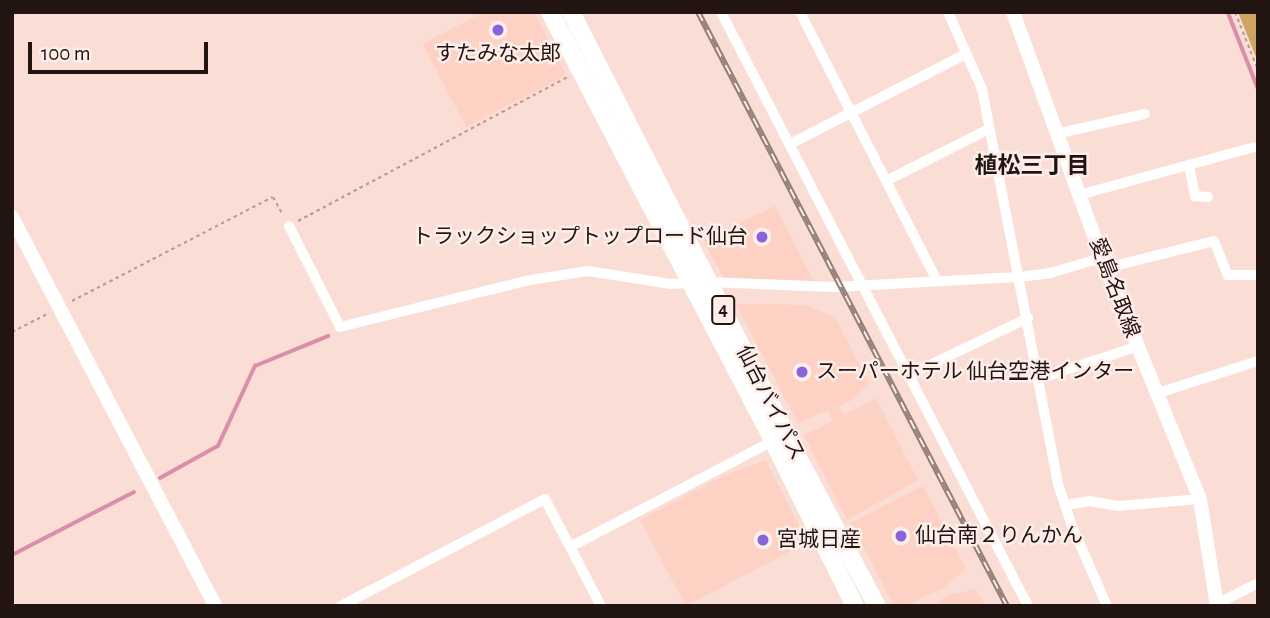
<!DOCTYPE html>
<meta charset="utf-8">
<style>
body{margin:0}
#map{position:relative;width:1270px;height:618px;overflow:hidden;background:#faddd4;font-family:"Alegreya Sans","Noto Sans JP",sans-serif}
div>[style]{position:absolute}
.built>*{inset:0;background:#fdd1c3}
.forest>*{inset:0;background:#cea560}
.stream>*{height:3.5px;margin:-1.75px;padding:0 1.75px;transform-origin:1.75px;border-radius:1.75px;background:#db8da9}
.path>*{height:2px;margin-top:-1px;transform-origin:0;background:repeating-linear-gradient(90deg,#b49c95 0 3.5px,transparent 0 7px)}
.street>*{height:10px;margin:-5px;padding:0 5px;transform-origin:5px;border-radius:5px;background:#fff}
.secondary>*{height:14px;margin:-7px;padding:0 7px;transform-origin:7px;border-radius:7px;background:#fff}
.highway>*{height:18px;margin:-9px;padding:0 9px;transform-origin:9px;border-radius:9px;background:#fff}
.rail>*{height:6px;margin-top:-3px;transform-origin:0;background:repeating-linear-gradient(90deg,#fdeee9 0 10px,#937e78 0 20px);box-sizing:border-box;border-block:2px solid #937e78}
.dots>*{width:19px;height:19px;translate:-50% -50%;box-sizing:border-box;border:4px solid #fdeee9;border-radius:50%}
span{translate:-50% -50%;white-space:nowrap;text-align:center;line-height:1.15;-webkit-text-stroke:5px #fdeee9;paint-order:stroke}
.shield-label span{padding:2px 5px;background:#fdeee9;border:2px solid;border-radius:5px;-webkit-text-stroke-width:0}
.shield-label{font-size:19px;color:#211411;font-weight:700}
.poi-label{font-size:21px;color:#211411}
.right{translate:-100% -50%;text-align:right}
.left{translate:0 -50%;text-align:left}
.street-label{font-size:21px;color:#211411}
.neighbourhood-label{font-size:23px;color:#211411;font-weight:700}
.frame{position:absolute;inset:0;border:14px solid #211411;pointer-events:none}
.scale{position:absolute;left:28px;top:42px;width:180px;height:32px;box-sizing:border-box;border:4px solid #211411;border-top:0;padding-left:9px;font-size:21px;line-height:24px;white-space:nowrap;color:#211411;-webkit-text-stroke:5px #fdeee9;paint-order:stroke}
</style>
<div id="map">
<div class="built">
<i style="clip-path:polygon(484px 12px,534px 12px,566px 75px,466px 127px,423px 44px)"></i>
<i style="clip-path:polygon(775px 206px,814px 282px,724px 278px,703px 240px)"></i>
<i style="clip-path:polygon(736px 304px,806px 305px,835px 317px,869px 383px,852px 400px,839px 406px,843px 415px,876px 398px,918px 480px,847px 520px,804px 435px,832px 421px,828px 410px,798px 423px)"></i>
<i style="clip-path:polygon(765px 460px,808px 542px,686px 606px,640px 520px,723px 476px)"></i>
<i style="clip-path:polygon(923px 486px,966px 568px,945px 587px,905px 606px,894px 606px,851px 523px)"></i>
<i style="clip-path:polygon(976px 589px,985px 606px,930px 606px,949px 595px)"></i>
</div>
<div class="forest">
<i style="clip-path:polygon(1238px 12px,1258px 12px,1258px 62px)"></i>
</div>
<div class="stream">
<i style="left:1228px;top:12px;width:82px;rotate:68.5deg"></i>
<i style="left:160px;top:478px;width:66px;rotate:-28.9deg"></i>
<i style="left:218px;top:446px;width:88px;rotate:-65.2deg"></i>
<i style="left:255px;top:366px;width:79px;rotate:-22.3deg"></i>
<i style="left:12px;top:555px;width:137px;rotate:-27.3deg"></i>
</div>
<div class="path">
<i style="left:1235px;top:12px;width:62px;rotate:68.4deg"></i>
<i style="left:298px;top:221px;width:306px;rotate:-28.1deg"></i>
<i style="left:72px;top:301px;width:226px;rotate:-27.4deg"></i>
<i style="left:273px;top:197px;width:21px;rotate:61deg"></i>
<i style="left:12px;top:332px;width:42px;rotate:-27.2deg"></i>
</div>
<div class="street">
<i style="left:721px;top:12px;width:669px;rotate:62.67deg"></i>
<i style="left:800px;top:12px;width:302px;rotate:63deg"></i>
<i style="left:948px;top:12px;width:84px;rotate:66.2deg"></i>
<i style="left:982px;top:89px;width:402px;rotate:79.1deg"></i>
<i style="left:1058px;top:484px;width:44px;rotate:71.6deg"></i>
<i style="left:1072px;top:526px;width:87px;rotate:66.4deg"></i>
<i style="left:1056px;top:134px;width:91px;rotate:-12.7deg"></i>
<i style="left:790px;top:144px;width:198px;rotate:-27.1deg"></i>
<i style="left:1189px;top:165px;width:32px;rotate:79deg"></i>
<i style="left:1195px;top:196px;width:13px;rotate:4deg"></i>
<i style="left:888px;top:180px;width:113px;rotate:-26.8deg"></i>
<i style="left:1079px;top:195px;width:181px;rotate:-15.3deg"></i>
<i style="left:289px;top:226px;width:113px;rotate:63.2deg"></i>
<i style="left:340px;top:327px;width:196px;rotate:-13.9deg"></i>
<i style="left:530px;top:280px;width:59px;rotate:-8.8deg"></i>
<i style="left:588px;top:271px;width:84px;rotate:8.9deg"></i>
<i style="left:671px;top:284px;width:38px;rotate:-3deg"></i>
<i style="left:709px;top:282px;width:125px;rotate:2.3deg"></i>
<i style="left:834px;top:287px;width:185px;rotate:-3.1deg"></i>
<i style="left:1019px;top:277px;width:31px;rotate:-7deg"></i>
<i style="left:1050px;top:273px;width:54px;rotate:-16.1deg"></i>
<i style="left:1106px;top:268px;width:111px;rotate:-14deg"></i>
<i style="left:1214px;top:241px;width:37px;rotate:68deg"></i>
<i style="left:1228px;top:275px;width:30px"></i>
<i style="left:909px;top:375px;width:132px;rotate:-25.6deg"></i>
<i style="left:1038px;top:379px;width:103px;rotate:-18.1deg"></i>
<i style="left:1155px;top:394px;width:108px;rotate:-17.8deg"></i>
<i style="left:1065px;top:505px;width:24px;rotate:-9deg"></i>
<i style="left:1089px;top:501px;width:29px;rotate:10deg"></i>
<i style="left:1118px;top:506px;width:82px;rotate:-4.9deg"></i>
<i style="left:570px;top:547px;width:229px;rotate:-27.6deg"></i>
<i style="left:1217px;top:604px;width:46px;rotate:-27.1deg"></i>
<i style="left:341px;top:606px;width:230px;rotate:-27.7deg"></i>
<i style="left:545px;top:499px;width:121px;rotate:62.4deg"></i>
</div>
<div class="secondary">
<i style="left:1013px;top:12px;width:262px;rotate:70.1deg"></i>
<i style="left:1102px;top:258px;width:260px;rotate:67.9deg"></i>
<i style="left:1200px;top:499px;width:108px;rotate:81deg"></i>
<i style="left:12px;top:217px;width:439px;rotate:62.4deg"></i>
</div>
<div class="highway">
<i style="left:550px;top:12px;width:483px;rotate:62.5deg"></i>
<i style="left:773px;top:441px;width:184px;rotate:63.6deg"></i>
<i style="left:571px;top:12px;width:494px;rotate:63deg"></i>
<i style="left:795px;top:452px;width:174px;rotate:62deg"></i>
</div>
<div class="rail">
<i style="left:698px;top:12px;width:670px;rotate:62.52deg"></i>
</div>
<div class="dots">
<i style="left:498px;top:30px;background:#8962dc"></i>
<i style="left:762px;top:237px;background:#8962dc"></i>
<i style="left:802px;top:372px;background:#8962dc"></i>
<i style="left:901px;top:536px;background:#8962dc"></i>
<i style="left:763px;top:540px;background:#8962dc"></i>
</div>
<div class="shield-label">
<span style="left:723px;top:310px">4</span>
</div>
<div class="poi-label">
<span style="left:498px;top:54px">すたみな太郎</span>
<span class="right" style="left:748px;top:237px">トラックショップトップロード仙台</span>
<span class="left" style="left:816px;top:372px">スーパーホテル 仙台空港インター</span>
<span class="left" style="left:915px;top:536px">仙台南２りんかん</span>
<span class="left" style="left:777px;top:540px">宮城日産</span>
</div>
<div class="street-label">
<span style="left:1114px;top:288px;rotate:69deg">愛島名取線</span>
<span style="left:770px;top:403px;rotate:63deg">仙台バイパス</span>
</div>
<div class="neighbourhood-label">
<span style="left:1032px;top:167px">植松三丁目</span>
</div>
<div class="frame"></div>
<div class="scale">100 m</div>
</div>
